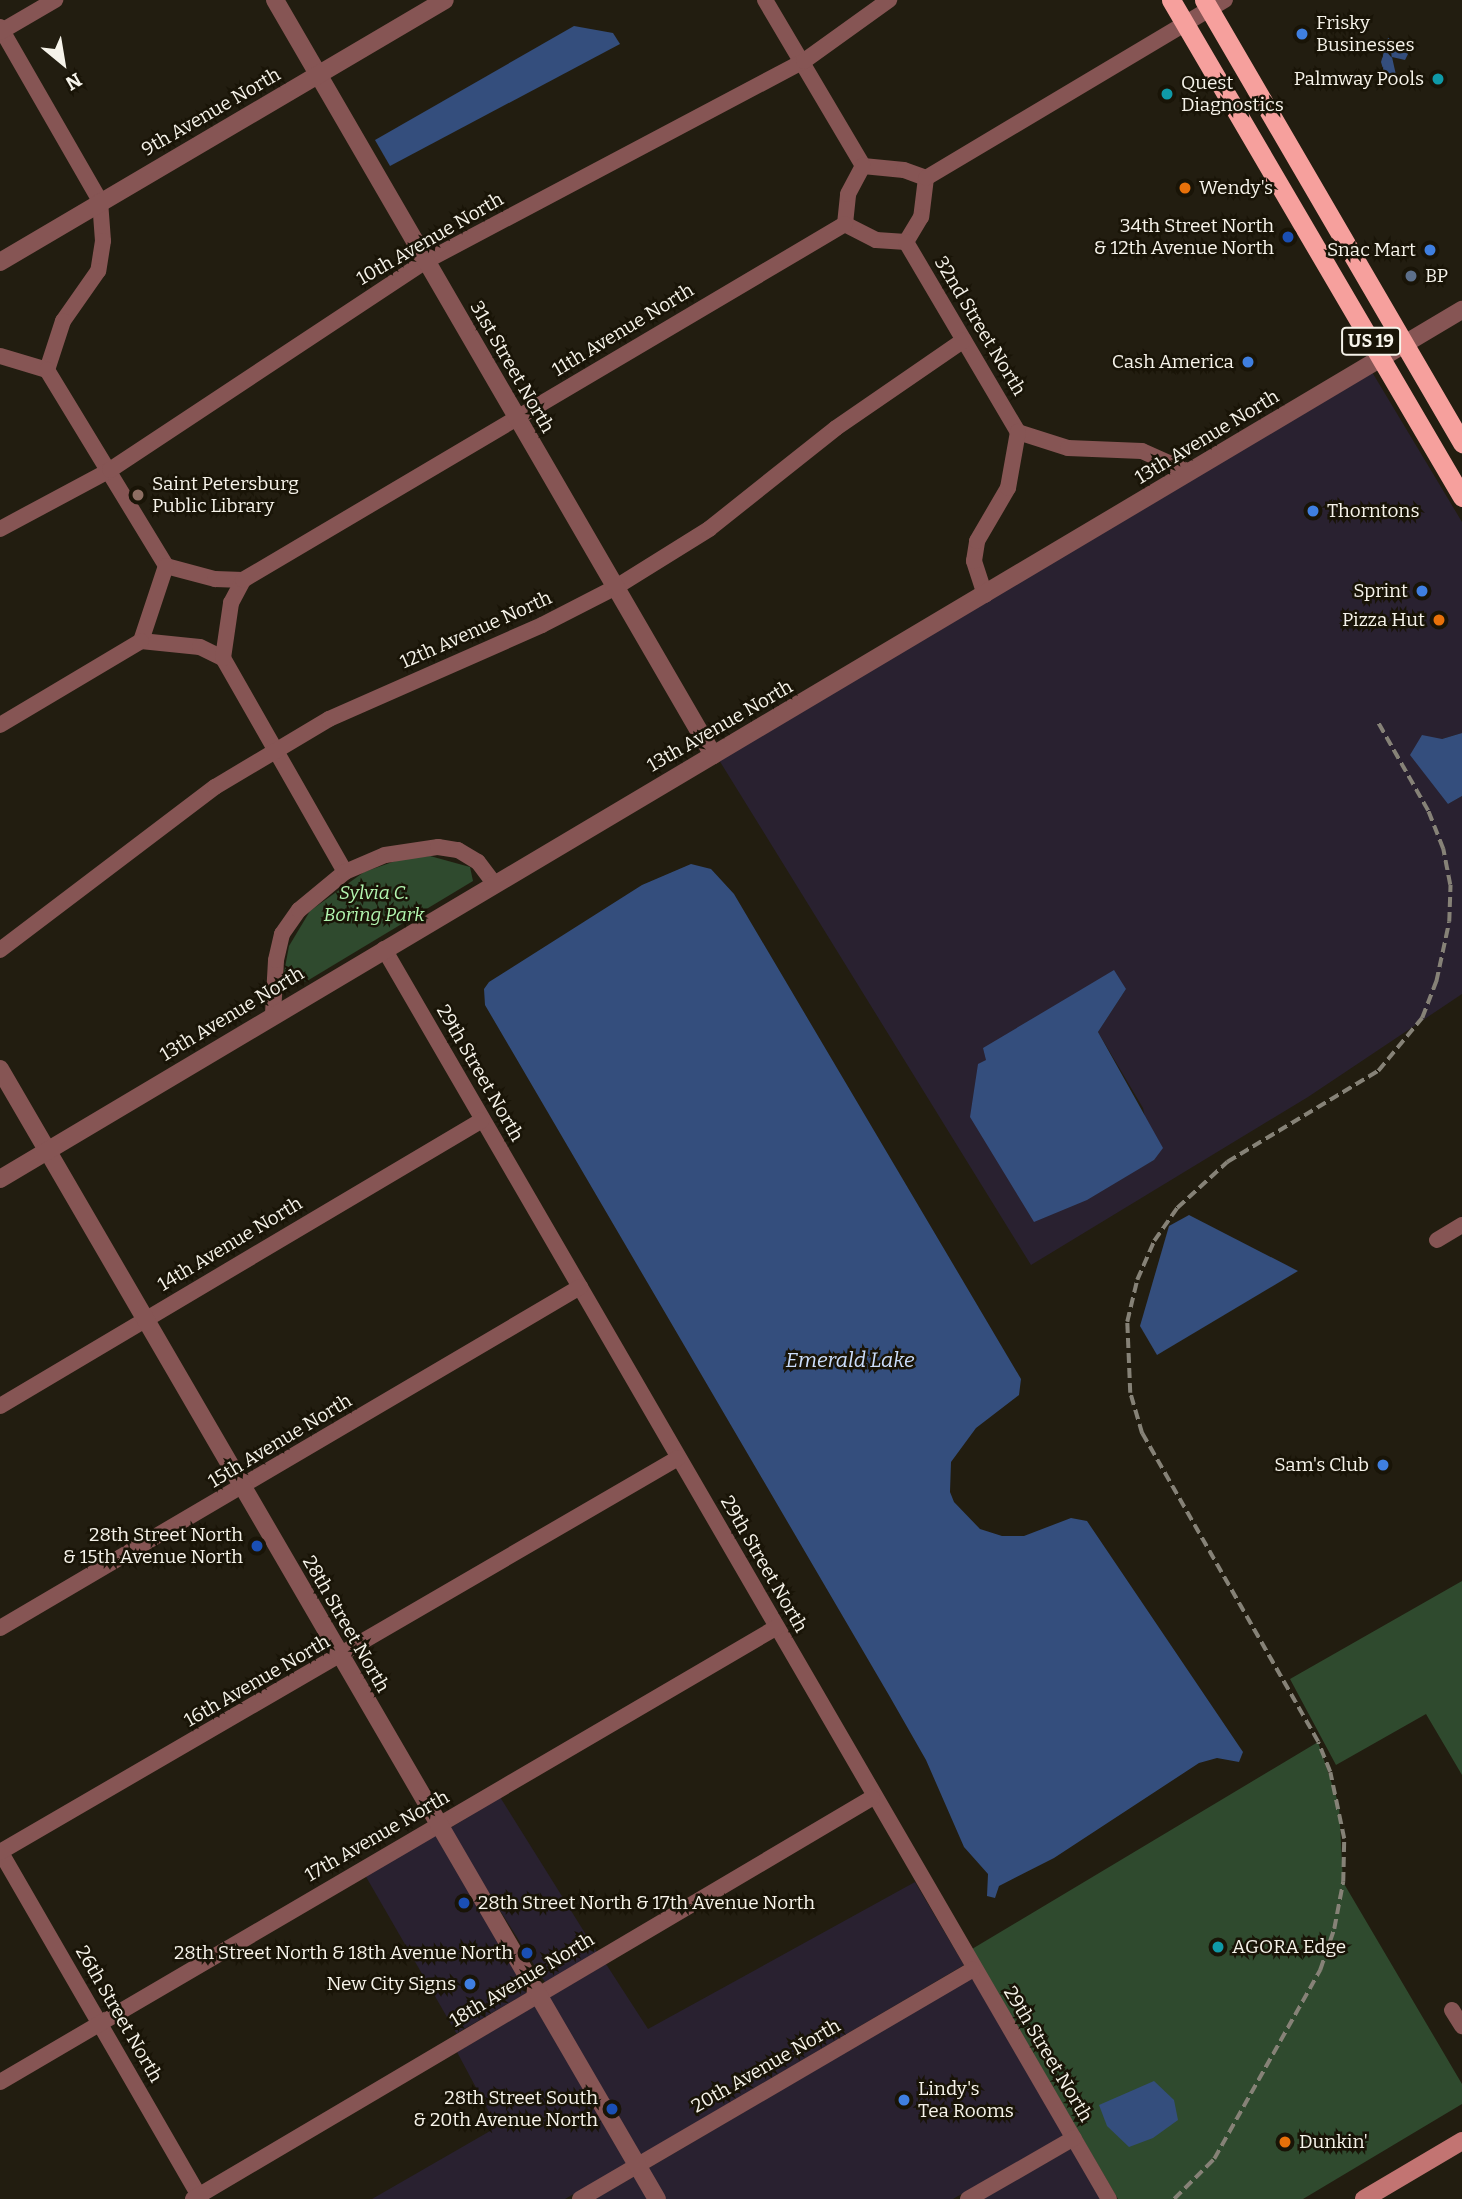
<!DOCTYPE html>
<style>
body{margin:0}
#map{position:relative;width:1462px;height:2199px;overflow:hidden;background:#221d10;font-family:Bitter,serif}
div>[style]{position:absolute}
.industrial>*{inset:0;background:#292130;transform-origin:0 0}
.green>*{inset:0;background:#2f4a2e}
.water>*{inset:0;background:#344e7d}
.minor>*{height:16px;margin:-8px;padding:0 8px;transform-origin:8px;border-radius:8px;background:#865554}
.tertiary>*{height:18px;margin:-9px;padding:0 9px;transform-origin:9px;border-radius:9px;background:#865554}
.secondary>*{height:18px;margin:-9px;padding:0 9px;transform-origin:9px;border-radius:9px;background:#c27472}
.trunk>*{height:19px;margin:-9.5px;padding:0 9.5px;transform-origin:9.5px;border-radius:9.5px;background:#f6a09d}
.rail>*{height:3.5px;margin-top:-1.75px;transform-origin:0;background:repeating-linear-gradient(90deg,#868277 0 10px,transparent 0 15px)}
.dots>*{width:19px;height:19px;translate:-50% -50%;box-sizing:border-box;border:4px solid #191407;border-radius:50%}
span{translate:-50% -50%;white-space:nowrap;text-align:center;line-height:1.15;-webkit-text-stroke:5px #191407;paint-order:stroke}
.shield-label span{padding:2px 5px;background:#191407;border:2px solid;border-radius:5px;-webkit-text-stroke-width:0}
.shield-label{font-size:18px;color:#f6f3ea;font-weight:700}
.poi-label{font-size:19px;color:#f6f3ea}
.left{translate:0 -50%;text-align:left}
.right{translate:-100% -50%;text-align:right}
.street-label{font-size:19px;color:#f6f3ea}
.park-label{font-size:19px;color:#b3f6b0;font-style:italic}
.water-label{font-size:21px;color:#ccdefc;font-style:italic}
.north{position:absolute;left:28px;top:28px;width:70px;height:70px;-webkit-text-stroke:5px #191407;paint-order:stroke;rotate:150deg;font-size:19px;font-weight:700;line-height:28px;text-align:center;color:#f6f3ea}
.north::after{content:'';display:block;margin:auto;width:24px;height:32px;background:#f6f3ea;clip-path:polygon(50% 0,100% 100%,50% 72%,0 100%)}
</style>
<div id="map">
<div class="industrial">
<i style="clip-path:polygon(evenodd,1372px 372px,1462px 522px,1462px 733px,1442px 739px,1448px 804px,1462px 796px,1462px 994px,1308px 1097px,1031px 1265px,719px 760px,1372px 372px,1126px 989px,1098px 1032px,1143px 1108px,1154px 1160px,1076px 1202px,978px 1065px,1126px 989px)"></i>
<i style="left:500px;top:1797px;width:183px;height:60px;rotate:58deg"></i>
<i style="left:436px;top:1834px;width:183px;height:82px;rotate:60deg"></i>
<i style="clip-path:polygon(915px 1882px,964px 1965px,639px 2156px,548px 1998px,606px 1964px,648px 2029px)"></i>
<i style="clip-path:polygon(972px 1978px,1064px 2135px,953px 2199px,664px 2199px,647px 2169px)"></i>
<i style="clip-path:polygon(536px 2005px,628px 2163px,565px 2199px,372px 2199px,497px 2127px,457px 2052px)"></i>
<i style="clip-path:polygon(1072px 2148px,1101px 2199px,983px 2199px)"></i>
<i style="clip-path:polygon(635px 2176px,649px 2199px,595px 2199px)"></i>
</div>
<div class="green">
<i style="clip-path:polygon(430px 856px,470px 867px,473px 881px,307px 981px,288px 984px,283px 978px,289px 946px,310px 911px,364px 872px,401px 859px)"></i>
<i style="clip-path:polygon(1462px 1581px,1462px 1775px,1426px 1714px,1336px 1765px,1290px 1679px)"></i>
<i style="clip-path:polygon(1318px 1742px,1339px 1805px,1343px 1882px,1462px 2084px,1462px 2104px,1303px 2199px,1118px 2199px,972px 1949px)"></i>
</div>
<div class="water">
<i style="clip-path:polygon(574px 26px,613px 33px,620px 44px,390px 166px,375px 140px)"></i>
<i style="clip-path:polygon(1388px 38px,1401px 43px,1408px 54px,1405px 60px,1392px 57px,1396px 75px,1386px 79px,1381px 62px)"></i>
<i style="clip-path:polygon(1462px 733px,1462px 796px,1448px 804px,1410px 755px,1422px 735px,1442px 739px)"></i>
<i style="clip-path:polygon(691px 864px,711px 869px,734px 894px,1021px 1379px,1019px 1395px,976px 1428px,951px 1462px,950px 1492px,954px 1502px,980px 1529px,1002px 1536px,1024px 1536px,1071px 1518px,1087px 1521px,1243px 1752px,1239px 1762px,1217px 1758px,1199px 1763px,1054px 1858px,999px 1886px,995px 1898px,987px 1896px,988px 1874px,964px 1847px,926px 1760px,890px 1697px,485px 1005px,484px 989px,489px 982px,642px 885px)"></i>
<i style="clip-path:polygon(1114px 970px,1126px 989px,1098px 1032px,1163px 1148px,1154px 1160px,1087px 1200px,1034px 1222px,970px 1117px,978px 1064px,986px 1060px,983px 1048px)"></i>
<i style="clip-path:polygon(1189px 1215px,1298px 1271px,1157px 1355px,1140px 1326px,1169px 1226px)"></i>
<i style="clip-path:polygon(1154px 2081px,1174px 2100px,1178px 2120px,1153px 2138px,1129px 2147px,1107px 2126px,1099px 2105px)"></i>
</div>
<div class="minor">
<i style="left:765px;top:0;width:193px;rotate:59.4deg"></i>
<i style="left:0;top:27px;width:201px;rotate:60.1deg"></i>
<i style="left:100px;top:201px;width:40px;rotate:85.7deg"></i>
<i style="left:103px;top:241px;width:30px;rotate:99deg"></i>
<i style="left:98px;top:271px;width:61px;rotate:125deg"></i>
<i style="left:63px;top:321px;width:52px;rotate:108.1deg"></i>
<i style="left:47px;top:370px;width:49px;rotate:-163.4deg"></i>
<i style="left:0;top:32px;width:64px;rotate:-30.2deg"></i>
<i style="left:863px;top:166px;width:41px;rotate:5.6deg"></i>
<i style="left:904px;top:170px;width:23px;rotate:20deg"></i>
<i style="left:926px;top:178px;width:39px;rotate:97deg"></i>
<i style="left:921px;top:217px;width:29px;rotate:121deg"></i>
<i style="left:906px;top:242px;width:30px;rotate:-176deg"></i>
<i style="left:876px;top:240px;width:35px;rotate:-153deg"></i>
<i style="left:845px;top:224px;width:30px;rotate:-84deg"></i>
<i style="left:848px;top:194px;width:32px;rotate:-62deg"></i>
<i style="left:926px;top:178px;width:348px;rotate:-30.8deg"></i>
<i style="left:906px;top:242px;width:221px;rotate:59.5deg"></i>
<i style="left:1018px;top:432px;width:52px;rotate:17.7deg"></i>
<i style="left:1068px;top:448px;width:74px;rotate:2.3deg"></i>
<i style="left:1142px;top:451px;width:51px;rotate:24.1deg"></i>
<i style="left:47px;top:370px;width:229px;rotate:58.7deg"></i>
<i style="left:166px;top:566px;width:51px;rotate:14.9deg"></i>
<i style="left:215px;top:579px;width:28px;rotate:2deg"></i>
<i style="left:0;top:529px;width:125px;rotate:-28.2deg"></i>
<i style="left:110px;top:470px;width:379px;rotate:-33.5deg"></i>
<i style="left:426px;top:261px;width:428px;rotate:-27.9deg"></i>
<i style="left:804px;top:61px;width:105px;rotate:-35.7deg"></i>
<i style="left:985px;top:595px;width:36px;rotate:-108deg"></i>
<i style="left:974px;top:561px;width:20px;rotate:-81deg"></i>
<i style="left:977px;top:541px;width:61px;rotate:-59.7deg"></i>
<i style="left:1008px;top:488px;width:57px;rotate:-79.9deg"></i>
<i style="left:141px;top:641px;width:59px;rotate:5.8deg"></i>
<i style="left:200px;top:647px;width:25px;rotate:26deg"></i>
<i style="left:141px;top:641px;width:79px;rotate:-71.6deg"></i>
<i style="left:0;top:725px;width:164px;rotate:-30.8deg"></i>
<i style="left:345px;top:872px;width:246px;rotate:-119.7deg"></i>
<i style="left:223px;top:658px;width:56px;rotate:-81.7deg"></i>
<i style="left:231px;top:603px;width:26px;rotate:-62deg"></i>
<i style="left:243px;top:580px;width:699px;rotate:-30.6deg"></i>
<i style="left:384px;top:949px;width:1445px;rotate:59.89deg"></i>
<i style="left:0;top:950px;width:270px;rotate:-37.2deg"></i>
<i style="left:215px;top:787px;width:133px;rotate:-30.8deg"></i>
<i style="left:329px;top:719px;width:233px;rotate:-23.8deg"></i>
<i style="left:542px;top:625px;width:83px;rotate:-27.2deg"></i>
<i style="left:616px;top:587px;width:110px;rotate:-31.9deg"></i>
<i style="left:709px;top:529px;width:162px;rotate:-38.5deg"></i>
<i style="left:836px;top:428px;width:155px;rotate:-34.5deg"></i>
<i style="left:273px;top:1014px;width:54px;rotate:-86.8deg"></i>
<i style="left:276px;top:960px;width:27px;rotate:-77deg"></i>
<i style="left:282px;top:934px;width:29px;rotate:-55deg"></i>
<i style="left:299px;top:910px;width:60px;rotate:-39.6deg"></i>
<i style="left:345px;top:872px;width:43px;rotate:-23deg"></i>
<i style="left:385px;top:855px;width:54px;rotate:-8.6deg"></i>
<i style="left:438px;top:847px;width:20px;rotate:9deg"></i>
<i style="left:458px;top:850px;width:23px;rotate:31deg"></i>
<i style="left:478px;top:862px;width:26px;rotate:53deg"></i>
<i style="left:1437px;top:1240px;width:29px;rotate:-31deg"></i>
<i style="left:0;top:1406px;width:560px;rotate:-30.68deg"></i>
<i style="left:0;top:1628px;width:673px;rotate:-30.45deg"></i>
<i style="left:0;top:1851px;width:402px;rotate:60deg"></i>
<i style="left:0;top:1852px;width:784px;rotate:-30.16deg"></i>
<i style="left:1452px;top:2010px;width:19px;rotate:58deg"></i>
<i style="left:0;top:2082px;width:900px;rotate:-30.35deg"></i>
<i style="left:193px;top:2199px;width:789px;rotate:-30.57deg"></i>
<i style="left:580px;top:2199px;width:455px;rotate:-30.3deg"></i>
<i style="left:968px;top:2199px;width:122px;rotate:-29.9deg"></i>
</div>
<div class="tertiary">
<i style="left:275px;top:0;width:873px;rotate:59.88deg"></i>
<i style="left:0;top:262px;width:516px;rotate:-30.49deg"></i>
<i style="left:0;top:1069px;width:1307px;rotate:59.83deg"></i>
<i style="left:0;top:1179px;width:1701px;rotate:-30.73deg"></i>
</div>
<div class="secondary">
<i style="left:1364px;top:2199px;width:114px;rotate:-30.6deg"></i>
</div>
<div class="trunk">
<i style="left:1171px;top:0;width:576px;rotate:59.65deg"></i>
<i style="left:1204px;top:0;width:513px;rotate:59.78deg"></i>
</div>
<div class="rail">
<i style="left:1174px;top:2199px;width:57px;rotate:-45deg"></i>
<i style="left:1214px;top:2159px;width:217px;rotate:-60.7deg"></i>
<i style="left:1320px;top:1970px;width:43px;rotate:-71.1deg"></i>
<i style="left:1334px;top:1929px;width:48px;rotate:-79.2deg"></i>
<i style="left:1343px;top:1882px;width:43px;rotate:-88.7deg"></i>
<i style="left:1344px;top:1839px;width:68px;rotate:-101.8deg"></i>
<i style="left:1330px;top:1772px;width:32px;rotate:-112deg"></i>
<i style="left:1318px;top:1742px;width:355px;rotate:-119.7deg"></i>
<i style="left:1142px;top:1434px;width:43px;rotate:-106.3deg"></i>
<i style="left:1130px;top:1393px;width:71px;rotate:-92.4deg"></i>
<i style="left:1127px;top:1322px;width:43px;rotate:-76.6deg"></i>
<i style="left:1137px;top:1280px;width:43px;rotate:-66.4deg"></i>
<i style="left:1154px;top:1241px;width:40px;rotate:-55.1deg"></i>
<i style="left:1177px;top:1208px;width:68px;rotate:-42.6deg"></i>
<i style="left:1227px;top:1162px;width:176px;rotate:-31.1deg"></i>
<i style="left:1378px;top:1071px;width:69px;rotate:-50.3deg"></i>
<i style="left:1422px;top:1018px;width:39px;rotate:-69deg"></i>
<i style="left:1436px;top:982px;width:61px;rotate:-77.8deg"></i>
<i style="left:1449px;top:922px;width:37px;rotate:-88deg"></i>
<i style="left:1450px;top:885px;width:37px;rotate:-101deg"></i>
<i style="left:1443px;top:849px;width:41px;rotate:-111.5deg"></i>
<i style="left:1428px;top:811px;width:101px;rotate:-119.6deg"></i>
</div>
<div class="dots">
<i style="left:1302px;top:34px;background:#3f7fe0"></i>
<i style="left:1438px;top:79px;background:#0f9aa8"></i>
<i style="left:1167px;top:94px;background:#0f9aa8"></i>
<i style="left:1185px;top:188px;background:#e8710a"></i>
<i style="left:1288px;top:237px;background:#1a4fb4"></i>
<i style="left:1430px;top:250px;background:#3f7fe0"></i>
<i style="left:1411px;top:276px;background:#5c6f8a"></i>
<i style="left:1248px;top:362px;background:#3f7fe0"></i>
<i style="left:138px;top:495px;background:#8d6e63"></i>
<i style="left:1313px;top:511px;background:#3f7fe0"></i>
<i style="left:1422px;top:591px;background:#3f7fe0"></i>
<i style="left:1439px;top:620px;background:#e8710a"></i>
<i style="left:1383px;top:1465px;background:#3f7fe0"></i>
<i style="left:257px;top:1546px;background:#1a4fb4"></i>
<i style="left:464px;top:1903px;background:#1a4fb4"></i>
<i style="left:1218px;top:1947px;background:#0f9aa8"></i>
<i style="left:527px;top:1953px;background:#1a4fb4"></i>
<i style="left:470px;top:1984px;background:#3f7fe0"></i>
<i style="left:904px;top:2100px;background:#3f7fe0"></i>
<i style="left:612px;top:2109px;background:#1a4fb4"></i>
<i style="left:1285px;top:2142px;background:#e8710a"></i>
</div>
<div class="shield-label">
<span style="left:1371px;top:341px">US 19</span>
</div>
<div class="poi-label">
<span class="left" style="left:1316px;top:34px">Frisky<br>Businesses</span>
<span class="right" style="left:1424px;top:79px">Palmway Pools</span>
<span class="left" style="left:1181px;top:94px">Quest<br>Diagnostics</span>
<span class="left" style="left:1199px;top:188px">Wendy's</span>
<span class="right" style="left:1274px;top:237px">34th Street North<br>&amp; 12th Avenue North</span>
<span class="right" style="left:1416px;top:250px">Snac Mart</span>
<span class="left" style="left:1425px;top:276px">BP</span>
<span class="right" style="left:1234px;top:362px">Cash America</span>
<span class="left" style="left:152px;top:495px">Saint Petersburg<br>Public Library</span>
<span class="left" style="left:1327px;top:511px">Thorntons</span>
<span class="right" style="left:1408px;top:591px">Sprint</span>
<span class="right" style="left:1425px;top:620px">Pizza Hut</span>
<span class="right" style="left:1369px;top:1465px">Sam's Club</span>
<span class="right" style="left:243px;top:1546px">28th Street North<br>&amp; 15th Avenue North</span>
<span class="left" style="left:478px;top:1903px">28th Street North &amp; 17th Avenue North</span>
<span class="left" style="left:1232px;top:1947px">AGORA Edge</span>
<span class="right" style="left:513px;top:1953px">28th Street North &amp; 18th Avenue North</span>
<span class="right" style="left:456px;top:1984px">New City Signs</span>
<span class="left" style="left:918px;top:2100px">Lindy's<br>Tea Rooms</span>
<span class="right" style="left:598px;top:2109px">28th Street South<br>&amp; 20th Avenue North</span>
<span class="left" style="left:1299px;top:2142px">Dunkin'</span>
</div>
<div class="street-label">
<span style="left:211px;top:112px;rotate:-30deg">9th Avenue North</span>
<span style="left:430px;top:239px;rotate:-30deg">10th Avenue North</span>
<span style="left:980px;top:326px;rotate:59deg">32nd Street North</span>
<span style="left:623px;top:330px;rotate:-31deg">11th Avenue North</span>
<span style="left:512px;top:367px;rotate:60deg">31st Street North</span>
<span style="left:1207px;top:437px;rotate:-31deg">13th Avenue North</span>
<span style="left:476px;top:630px;rotate:-24deg">12th Avenue North</span>
<span style="left:720px;top:726px;rotate:-30deg">13th Avenue North</span>
<span style="left:232px;top:1014px;rotate:-31deg">13th Avenue North</span>
<span style="left:480px;top:1073px;rotate:60deg">29th Street North</span>
<span style="left:230px;top:1244px;rotate:-31deg">14th Avenue North</span>
<span style="left:280px;top:1441px;rotate:-31deg">15th Avenue North</span>
<span style="left:764px;top:1564px;rotate:60deg">29th Street North</span>
<span style="left:346px;top:1624px;rotate:60deg">28th Street North</span>
<span style="left:257px;top:1681px;rotate:-30deg">16th Avenue North</span>
<span style="left:377px;top:1836px;rotate:-30deg">17th Avenue North</span>
<span style="left:522px;top:1980px;rotate:-31deg">18th Avenue North</span>
<span style="left:119px;top:2014px;rotate:60deg">26th Street North</span>
<span style="left:1048px;top:2054px;rotate:59deg">29th Street North</span>
<span style="left:766px;top:2066px;rotate:-30deg">20th Avenue North</span>
</div>
<div class="park-label">
<span style="left:374px;top:904px">Sylvia C.<br>Boring Park</span>
</div>
<div class="water-label">
<span style="left:850px;top:1360px">Emerald Lake</span>
</div>
<div class="north">N</div>
</div>
